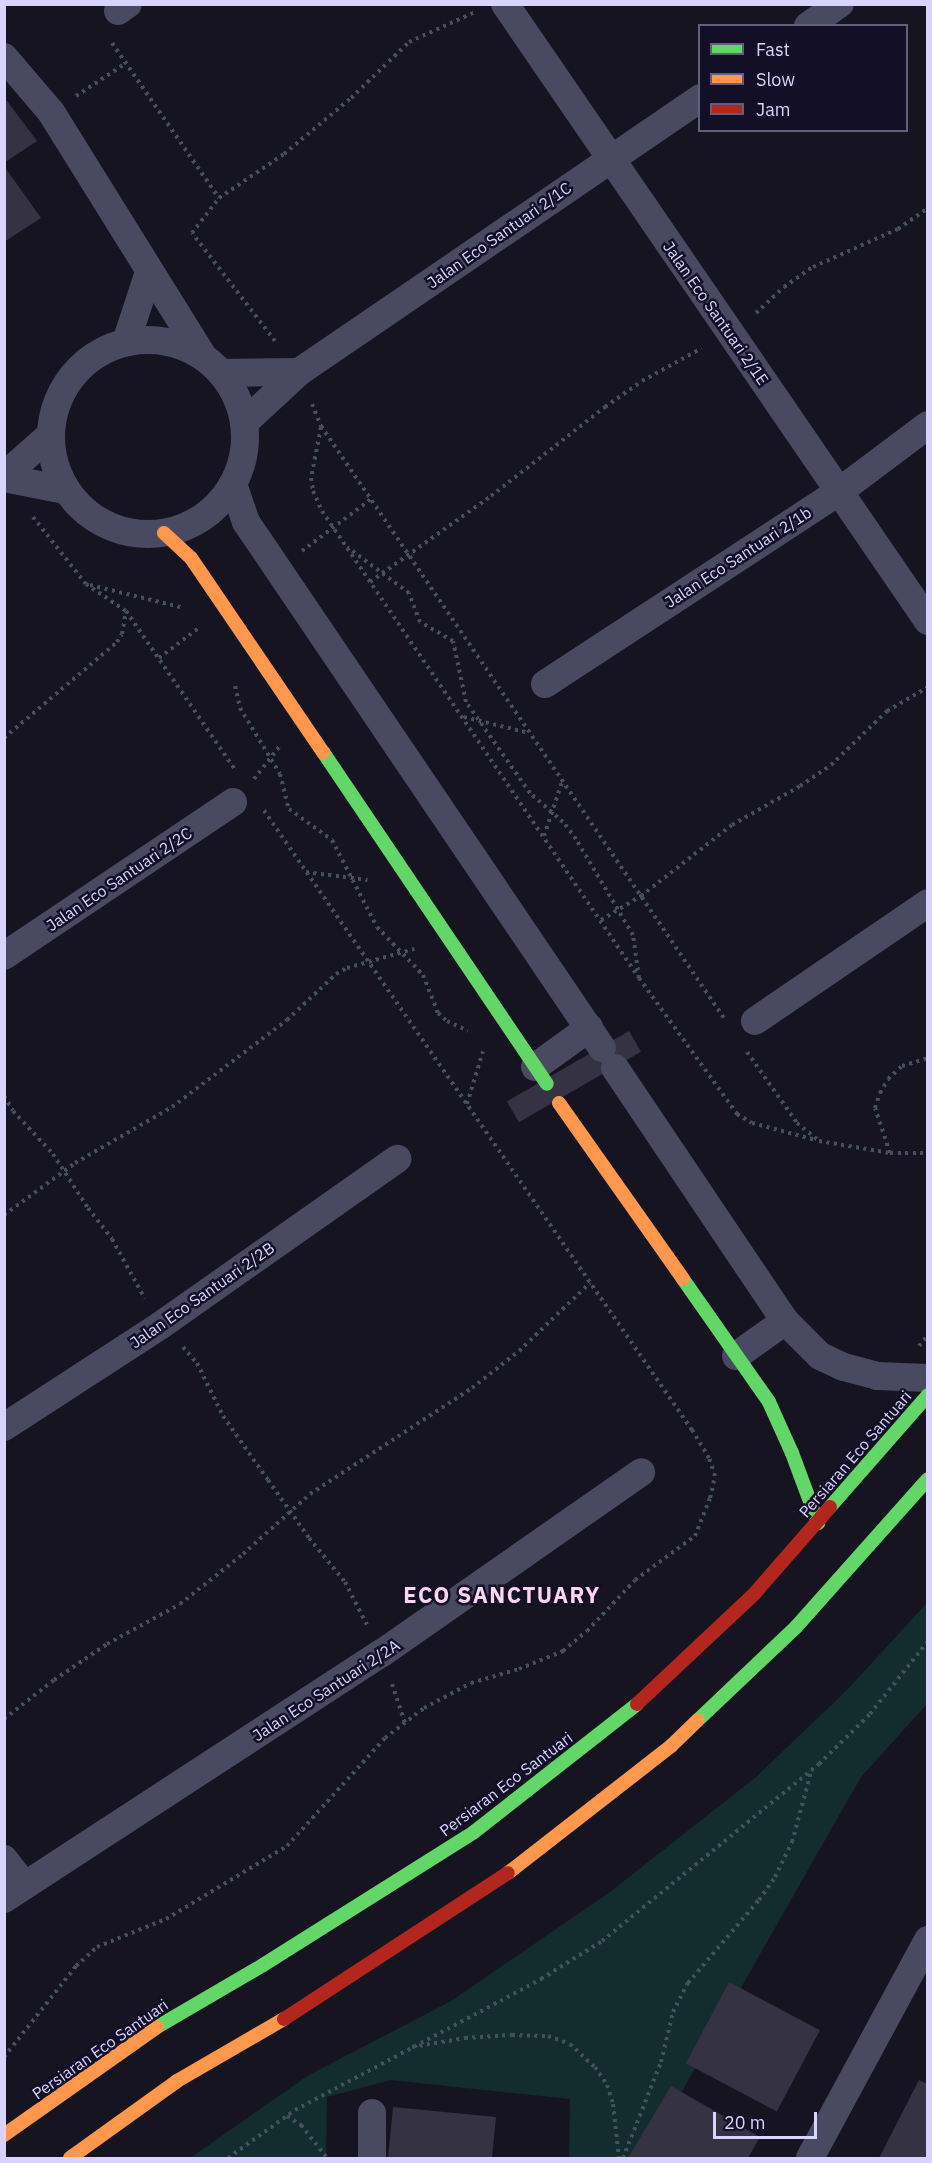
<!DOCTYPE html>
<style>
body{margin:0}
#map{position:relative;width:932px;height:2163px;overflow:hidden;background:#161421;font-family:"IBM Plex Sans",sans-serif}
div>[style]{position:absolute}
.green>*{inset:0;background:#132c2d}
.building>*{inset:0;background:#343243;transform-origin:0 0}
.path>*{height:4px;margin-top:-2px;transform-origin:0;background:repeating-linear-gradient(90deg,#44505f 0 3px,transparent 0 7.5px)}
.street>*{height:28px;margin:-14px;padding:0 14px;transform-origin:14px;border-radius:14px;background:#4a4962}
.street>.ring{margin:-14px;padding:0;box-sizing:content-box;background:none;border:28px solid #4a4962;border-radius:50%}
.fast>*{height:14px;margin:-7px;padding:0 7px;transform-origin:7px;border-radius:7px;background:#63d668}
.slow>*{height:14px;margin:-7px;padding:0 7px;transform-origin:7px;border-radius:7px;background:#ff974d}
.jam>*{height:14px;margin:-7px;padding:0 7px;transform-origin:7px;border-radius:7px;background:#b3261e}
span{translate:-50% -50%;white-space:nowrap;text-align:center;line-height:1.15;-webkit-text-stroke:5px #130f26;paint-order:stroke}
.street-label{font-size:16px;color:#d9d4ff}
.district-label{font-size:22px;color:#ffd6f0;font-weight:700;letter-spacing:1.5px}
.frame{position:absolute;inset:0;border:6px solid #d9d4ff;pointer-events:none}
.legend{position:absolute;left:698px;top:24px;width:210px;height:108px;box-sizing:border-box;background:#130f26;border:2px solid #625e7d;margin:0;padding:8px 10px;list-style:none;font-size:18px;color:#d9d4ff}
.legend li{display:flex;align-items:center;gap:12px;height:30px}
.legend b{width:30px;border:2px solid #625e7d}
.scale{position:absolute;left:713px;top:2112px;width:104px;height:27px;box-sizing:border-box;border:3px solid #d9d4ff;border-top:0;padding-left:8px;font-size:18px;line-height:21px;white-space:nowrap;color:#d9d4ff;-webkit-text-stroke:4px #130f26;paint-order:stroke}
</style>
<div id="map">
<div class="green">
<i style="clip-path:polygon(927px 1603px,927px 1704px,861px 1777px,644px 2158px,569px 2158px,570px 2099px,391px 2080px,327px 2097px,326px 2158px,190px 2158px,309px 2075px,451px 2001px,610px 1892px,756px 1777px,847px 1690px)"></i>
</div>
<div class="building">
<i style="clip-path:polygon(7px 101px,37px 141px,4px 163px,4px 102px)"></i>
<i style="clip-path:polygon(4px 166px,41px 218px,4px 242px)"></i>
<i style="left:629px;top:1031px;width:24px;height:141px;rotate:60deg"></i>
<i style="left:729px;top:1982px;width:103px;height:92px;rotate:28deg"></i>
<i style="clip-path:polygon(919px 2080px,928px 2084px,928px 2158px,879px 2158px)"></i>
<i style="clip-path:polygon(671px 2086px,760px 2137px,748px 2158px,628px 2158px)"></i>
<i style="clip-path:polygon(393px 2107px,496px 2117px,492px 2158px,388px 2158px)"></i>
</div>
<div class="path">
<i style="left:112px;top:43px;width:188px;rotate:55.4deg"></i>
<i style="left:76px;top:96px;width:60px;rotate:-33.4deg"></i>
<i style="left:756px;top:313px;width:38px;rotate:-43deg"></i>
<i style="left:784px;top:287px;width:35px;rotate:-35deg"></i>
<i style="left:813px;top:267px;width:93px;rotate:-24.1deg"></i>
<i style="left:898px;top:229px;width:37px;rotate:-35deg"></i>
<i style="left:275px;top:341px;width:136px;rotate:-127.5deg"></i>
<i style="left:192px;top:233px;width:44px;rotate:-52.4deg"></i>
<i style="left:219px;top:198px;width:78px;rotate:-34.1deg"></i>
<i style="left:284px;top:154px;width:87px;rotate:-39.9deg"></i>
<i style="left:351px;top:98px;width:81px;rotate:-44deg"></i>
<i style="left:409px;top:42px;width:72px;rotate:-24.4deg"></i>
<i style="left:312px;top:404px;width:24px;rotate:68deg"></i>
<i style="left:321px;top:426px;width:716px;rotate:55.76deg"></i>
<i style="left:321px;top:427px;width:52px;rotate:101.1deg"></i>
<i style="left:311px;top:478px;width:13px;rotate:81deg"></i>
<i style="left:313px;top:491px;width:22px;rotate:66deg"></i>
<i style="left:322px;top:511px;width:564px;rotate:55.83deg"></i>
<i style="left:639px;top:978px;width:43px;rotate:-97.9deg"></i>
<i style="left:633px;top:935px;width:112px;rotate:-120.7deg"></i>
<i style="left:576px;top:839px;width:21px;rotate:-127deg"></i>
<i style="left:563px;top:822px;width:44px;rotate:-138.7deg"></i>
<i style="left:530px;top:793px;width:111px;rotate:-125.1deg"></i>
<i style="left:466px;top:702px;width:62px;rotate:-102deg"></i>
<i style="left:453px;top:641px;width:38px;rotate:-150deg"></i>
<i style="left:420px;top:622px;width:31px;rotate:-111deg"></i>
<i style="left:409px;top:593px;width:77px;rotate:-143.4deg"></i>
<i style="left:33px;top:517px;width:85px;rotate:51.7deg"></i>
<i style="left:86px;top:584px;width:48px;rotate:34deg"></i>
<i style="left:126px;top:611px;width:194px;rotate:55.5deg"></i>
<i style="left:302px;top:551px;width:86px;rotate:-37deg"></i>
<i style="left:370px;top:582px;width:148px;rotate:-35.4deg"></i>
<i style="left:491px;top:496px;width:145px;rotate:-38deg"></i>
<i style="left:605px;top:407px;width:45px;rotate:-35.1deg"></i>
<i style="left:642px;top:381px;width:68px;rotate:-28.8deg"></i>
<i style="left:90px;top:585px;width:97px;rotate:13.7deg"></i>
<i style="left:159px;top:658px;width:51px;rotate:-37.1deg"></i>
<i style="left:235px;top:686px;width:23px;rotate:77deg"></i>
<i style="left:240px;top:708px;width:77px;rotate:58.8deg"></i>
<i style="left:280px;top:774px;width:36px;rotate:76deg"></i>
<i style="left:289px;top:809px;width:53px;rotate:35.8deg"></i>
<i style="left:332px;top:840px;width:98px;rotate:62.7deg"></i>
<i style="left:377px;top:927px;width:66px;rotate:46.2deg"></i>
<i style="left:423px;top:975px;width:41px;rotate:68.5deg"></i>
<i style="left:438px;top:1013px;width:12px;rotate:42deg"></i>
<i style="left:447px;top:1021px;width:23px;rotate:25deg"></i>
<i style="left:464px;top:717px;width:67px;rotate:13.8deg"></i>
<i style="left:4px;top:738px;width:148px;rotate:-40.3deg"></i>
<i style="left:117px;top:642px;width:9px;rotate:-58deg"></i>
<i style="left:122px;top:634px;width:22px;rotate:-80deg"></i>
<i style="left:254px;top:779px;width:41px;rotate:-52deg"></i>
<i style="left:544px;top:836px;width:57px;rotate:-71.6deg"></i>
<i style="left:306px;top:872px;width:62px;rotate:7.5deg"></i>
<i style="left:601px;top:920px;width:47px;rotate:-31deg"></i>
<i style="left:641px;top:896px;width:115px;rotate:-38deg"></i>
<i style="left:732px;top:825px;width:78px;rotate:-29.8deg"></i>
<i style="left:800px;top:786px;width:37px;rotate:-34deg"></i>
<i style="left:831px;top:765px;width:78px;rotate:-44deg"></i>
<i style="left:887px;top:711px;width:48px;rotate:-30.3deg"></i>
<i style="left:639px;top:978px;width:168px;rotate:54.2deg"></i>
<i style="left:737px;top:1114px;width:17px;rotate:31deg"></i>
<i style="left:752px;top:1123px;width:66px;rotate:14.9deg"></i>
<i style="left:747px;top:1052px;width:87px;rotate:54.8deg"></i>
<i style="left:797px;top:1123px;width:28px;rotate:39deg"></i>
<i style="left:819px;top:1141px;width:72px;rotate:9.6deg"></i>
<i style="left:890px;top:1153px;width:38px"></i>
<i style="left:4px;top:1096px;width:17px;rotate:59deg"></i>
<i style="left:13px;top:1111px;width:59px;rotate:47.1deg"></i>
<i style="left:53px;top:1154px;width:64px;rotate:57.1deg"></i>
<i style="left:88px;top:1208px;width:39px;rotate:52deg"></i>
<i style="left:112px;top:1239px;width:68px;rotate:61.2deg"></i>
<i style="left:467px;top:1104px;width:55px;rotate:-73.2deg"></i>
<i style="left:890px;top:1153px;width:47px;rotate:-108.4deg"></i>
<i style="left:875px;top:1108px;width:16px;rotate:-72deg"></i>
<i style="left:880px;top:1093px;width:16px;rotate:-60deg"></i>
<i style="left:888px;top:1079px;width:19px;rotate:-43deg"></i>
<i style="left:902px;top:1066px;width:27px;rotate:-17deg"></i>
<i style="left:4px;top:1215px;width:88px;rotate:-36.2deg"></i>
<i style="left:75px;top:1163px;width:112px;rotate:-30deg"></i>
<i style="left:172px;top:1107px;width:144px;rotate:-37.1deg"></i>
<i style="left:287px;top:1020px;width:67px;rotate:-43.2deg"></i>
<i style="left:336px;top:974px;width:13px;rotate:-29deg"></i>
<i style="left:347px;top:968px;width:70px;rotate:-15.8deg"></i>
<i style="left:919px;top:1346px;width:14px;rotate:-51deg"></i>
<i style="left:183px;top:1347px;width:21px;rotate:49deg"></i>
<i style="left:197px;top:1363px;width:59px;rotate:63.9deg"></i>
<i style="left:223px;top:1416px;width:78px;rotate:54.9deg"></i>
<i style="left:268px;top:1480px;width:71px;rotate:54.7deg"></i>
<i style="left:309px;top:1538px;width:57px;rotate:50.7deg"></i>
<i style="left:345px;top:1582px;width:48px;rotate:62.9deg"></i>
<i style="left:392px;top:1684px;width:41px;rotate:71.6deg"></i>
<i style="left:4px;top:1719px;width:63px;rotate:-38deg"></i>
<i style="left:54px;top:1680px;width:64px;rotate:-34.2deg"></i>
<i style="left:107px;top:1644px;width:83px;rotate:-28.7deg"></i>
<i style="left:180px;top:1604px;width:80px;rotate:-38.4deg"></i>
<i style="left:243px;top:1554px;width:90px;rotate:-41.8deg"></i>
<i style="left:310px;top:1494px;width:194px;rotate:-33.2deg"></i>
<i style="left:472px;top:1388px;width:60px;rotate:-38.2deg"></i>
<i style="left:519px;top:1351px;width:98px;rotate:-43.8deg"></i>
<i style="left:412px;top:2047px;width:54px;rotate:-9.6deg"></i>
<i style="left:465px;top:2038px;width:47px;rotate:-3.7deg"></i>
<i style="left:512px;top:2035px;width:36px;rotate:2deg"></i>
<i style="left:548px;top:2036px;width:23px;rotate:20deg"></i>
<i style="left:570px;top:2044px;width:34px;rotate:43deg"></i>
<i style="left:595px;top:2067px;width:22px;rotate:56deg"></i>
<i style="left:607px;top:2085px;width:20px;rotate:72deg"></i>
<i style="left:613px;top:2104px;width:54px;rotate:83.7deg"></i>
<i style="left:4px;top:2057px;width:116px;rotate:-51.6deg"></i>
<i style="left:76px;top:1966px;width:28px;rotate:-42deg"></i>
<i style="left:97px;top:1947px;width:74px;rotate:-22.1deg"></i>
<i style="left:166px;top:1919px;width:141px;rotate:-31.1deg"></i>
<i style="left:287px;top:1846px;width:146px;rotate:-47.8deg"></i>
<i style="left:385px;top:1738px;width:49px;rotate:-37.6deg"></i>
<i style="left:424px;top:1708px;width:53px;rotate:-28deg"></i>
<i style="left:471px;top:1683px;width:50px;rotate:-16.3deg"></i>
<i style="left:519px;top:1669px;width:48px;rotate:-22.2deg"></i>
<i style="left:563px;top:1651px;width:31px;rotate:-40deg"></i>
<i style="left:587px;top:1631px;width:70px;rotate:-46.7deg"></i>
<i style="left:635px;top:1580px;width:74px;rotate:-36.3deg"></i>
<i style="left:695px;top:1536px;width:41px;rotate:-68.5deg"></i>
<i style="left:710px;top:1498px;width:23px;rotate:-77deg"></i>
<i style="left:715px;top:1476px;width:19px;rotate:-108deg"></i>
<i style="left:709px;top:1458px;width:33px;rotate:-121deg"></i>
<i style="left:692px;top:1430px;width:755px;rotate:-124.64deg"></i>
<i style="left:287px;top:2116px;width:17px;rotate:33deg"></i>
<i style="left:301px;top:2125px;width:42px;rotate:51.8deg"></i>
<i style="left:228px;top:2158px;width:82px;rotate:-35.6deg"></i>
<i style="left:295px;top:2110px;width:279px;rotate:-28deg"></i>
<i style="left:541px;top:1979px;width:72px;rotate:-31.9deg"></i>
<i style="left:602px;top:1941px;width:280px;rotate:-39.2deg"></i>
<i style="left:819px;top:1764px;width:71px;rotate:-44.4deg"></i>
<i style="left:870px;top:1714px;width:93px;rotate:-51.5deg"></i>
<i style="left:623px;top:2158px;width:103px;rotate:-68.4deg"></i>
<i style="left:661px;top:2062px;width:51px;rotate:-76.5deg"></i>
<i style="left:673px;top:2012px;width:33px;rotate:-63deg"></i>
<i style="left:688px;top:1983px;width:109px;rotate:-49.5deg"></i>
<i style="left:759px;top:1900px;width:28px;rotate:-55deg"></i>
<i style="left:775px;top:1877px;width:39px;rotate:-64deg"></i>
<i style="left:792px;top:1842px;width:73px;rotate:-74.8deg"></i>
</div>
<div class="street">
<i style="left:505px;top:4px;width:748px;rotate:55.57deg"></i>
<i style="left:118px;top:11px;width:12px;rotate:-35deg"></i>
<i style="left:808px;top:26px;width:39px;rotate:-35deg"></i>
<i style="left:4px;top:57px;width:72px;rotate:49.5deg"></i>
<i style="left:51px;top:112px;width:286px;rotate:58.1deg"></i>
<i class="ring" style="left:51px;top:340px;width:166px;height:166px"></i>
<i style="left:126px;top:342px;width:74px;rotate:-71.8deg"></i>
<i style="left:222px;top:373px;width:77px;rotate:-0.7deg"></i>
<i style="left:245px;top:422px;width:74px;rotate:-42.8deg"></i>
<i style="left:299px;top:372px;width:486px;rotate:-34.3deg"></i>
<i style="left:4px;top:476px;width:60px;rotate:-41.6deg"></i>
<i style="left:4px;top:478px;width:62px;rotate:11.1deg"></i>
<i style="left:233px;top:484px;width:40px;rotate:71.1deg"></i>
<i style="left:246px;top:522px;width:635px;rotate:55.91deg"></i>
<i style="left:545px;top:684px;width:353px;rotate:-33.2deg"></i>
<i style="left:840px;top:491px;width:110px;rotate:-36.9deg"></i>
<i style="left:4px;top:956px;width:276px;rotate:-33.9deg"></i>
<i style="left:755px;top:1021px;width:209px;rotate:-34.3deg"></i>
<i style="left:535px;top:1067px;width:67px;rotate:-35.8deg"></i>
<i style="left:615px;top:1068px;width:305px;rotate:56.1deg"></i>
<i style="left:785px;top:1321px;width:49px;rotate:45deg"></i>
<i style="left:820px;top:1356px;width:26px;rotate:25deg"></i>
<i style="left:844px;top:1367px;width:34px;rotate:15deg"></i>
<i style="left:877px;top:1376px;width:51px;rotate:2.2deg"></i>
<i style="left:736px;top:1356px;width:60px;rotate:-35.5deg"></i>
<i style="left:4px;top:1427px;width:187px;rotate:-33deg"></i>
<i style="left:161px;top:1325px;width:289px;rotate:-35.1deg"></i>
<i style="left:4px;top:1859px;width:33px;rotate:52deg"></i>
<i style="left:4px;top:1899px;width:451px;rotate:-33.1deg"></i>
<i style="left:382px;top:1653px;width:316px;rotate:-34.9deg"></i>
<i style="left:372px;top:2158px;width:45px;rotate:-90deg"></i>
<i style="left:810px;top:2158px;width:248px;rotate:-61.6deg"></i>
</div>
<div class="fast">
<i style="left:323px;top:752px;width:400px;rotate:56deg"></i>
<i style="left:683px;top:1279px;width:150px;rotate:55deg"></i>
<i style="left:769px;top:1402px;width:56px;rotate:65.7deg"></i>
<i style="left:792px;top:1453px;width:75px;rotate:69.6deg"></i>
<i style="left:830px;top:1507px;width:149px;rotate:-48.8deg"></i>
<i style="left:698px;top:1720px;width:135px;rotate:-43.5deg"></i>
<i style="left:796px;top:1627px;width:198px;rotate:-48.3deg"></i>
<i style="left:157px;top:2027px;width:123px;rotate:-30.3deg"></i>
<i style="left:263px;top:1965px;width:249px;rotate:-32.2deg"></i>
<i style="left:474px;top:1832px;width:207px;rotate:-38.1deg"></i>
</div>
<div class="slow">
<i style="left:164px;top:533px;width:37px;rotate:43deg"></i>
<i style="left:191px;top:558px;width:235px;rotate:55.8deg"></i>
<i style="left:559px;top:1103px;width:215px;rotate:54.8deg"></i>
<i style="left:508px;top:1873px;width:207px;rotate:-37.9deg"></i>
<i style="left:671px;top:1746px;width:37px;rotate:-44deg"></i>
<i style="left:4px;top:2135px;width:187px;rotate:-35.2deg"></i>
<i style="left:70px;top:2158px;width:132px;rotate:-35.7deg"></i>
<i style="left:177px;top:2081px;width:124px;rotate:-30.1deg"></i>
</div>
<div class="jam">
<i style="left:637px;top:1704px;width:162px;rotate:-43.2deg"></i>
<i style="left:755px;top:1593px;width:114px;rotate:-48.9deg"></i>
<i style="left:284px;top:2019px;width:267px;rotate:-33.1deg"></i>
</div>
<div class="street-label">
<span style="left:499px;top:235px;rotate:-35deg">Jalan Eco Santuari 2/1C</span>
<span style="left:716px;top:313px;rotate:55deg">Jalan Eco Santuari 2/1E</span>
<span style="left:738px;top:557px;rotate:-33deg">Jalan Eco Santuari 2/1b</span>
<span style="left:119px;top:879px;rotate:-34deg">Jalan Eco Santuari 2/2C</span>
<span style="left:202px;top:1295px;rotate:-35deg">Jalan Eco Santuari 2/2B</span>
<span style="left:855px;top:1454px;rotate:-49deg">Persiaran Eco Santuari</span>
<span style="left:326px;top:1690px;rotate:-33deg">Jalan Eco Santuari 2/2A</span>
<span style="left:506px;top:1784px;rotate:-37deg">Persiaran Eco Santuari</span>
<span style="left:100px;top:2049px;rotate:-35deg">Persiaran Eco Santuari</span>
</div>
<div class="district-label">
<span style="left:502px;top:1595px">ECO SANCTUARY</span>
</div>
<div class="frame"></div>
<ul class="legend">
<li><b style="height:8px;background:#63d668"></b>Fast</li>
<li><b style="height:8px;background:#ff974d"></b>Slow</li>
<li><b style="height:8px;background:#b3261e"></b>Jam</li>
</ul>
<div class="scale">20 m</div>
</div>
